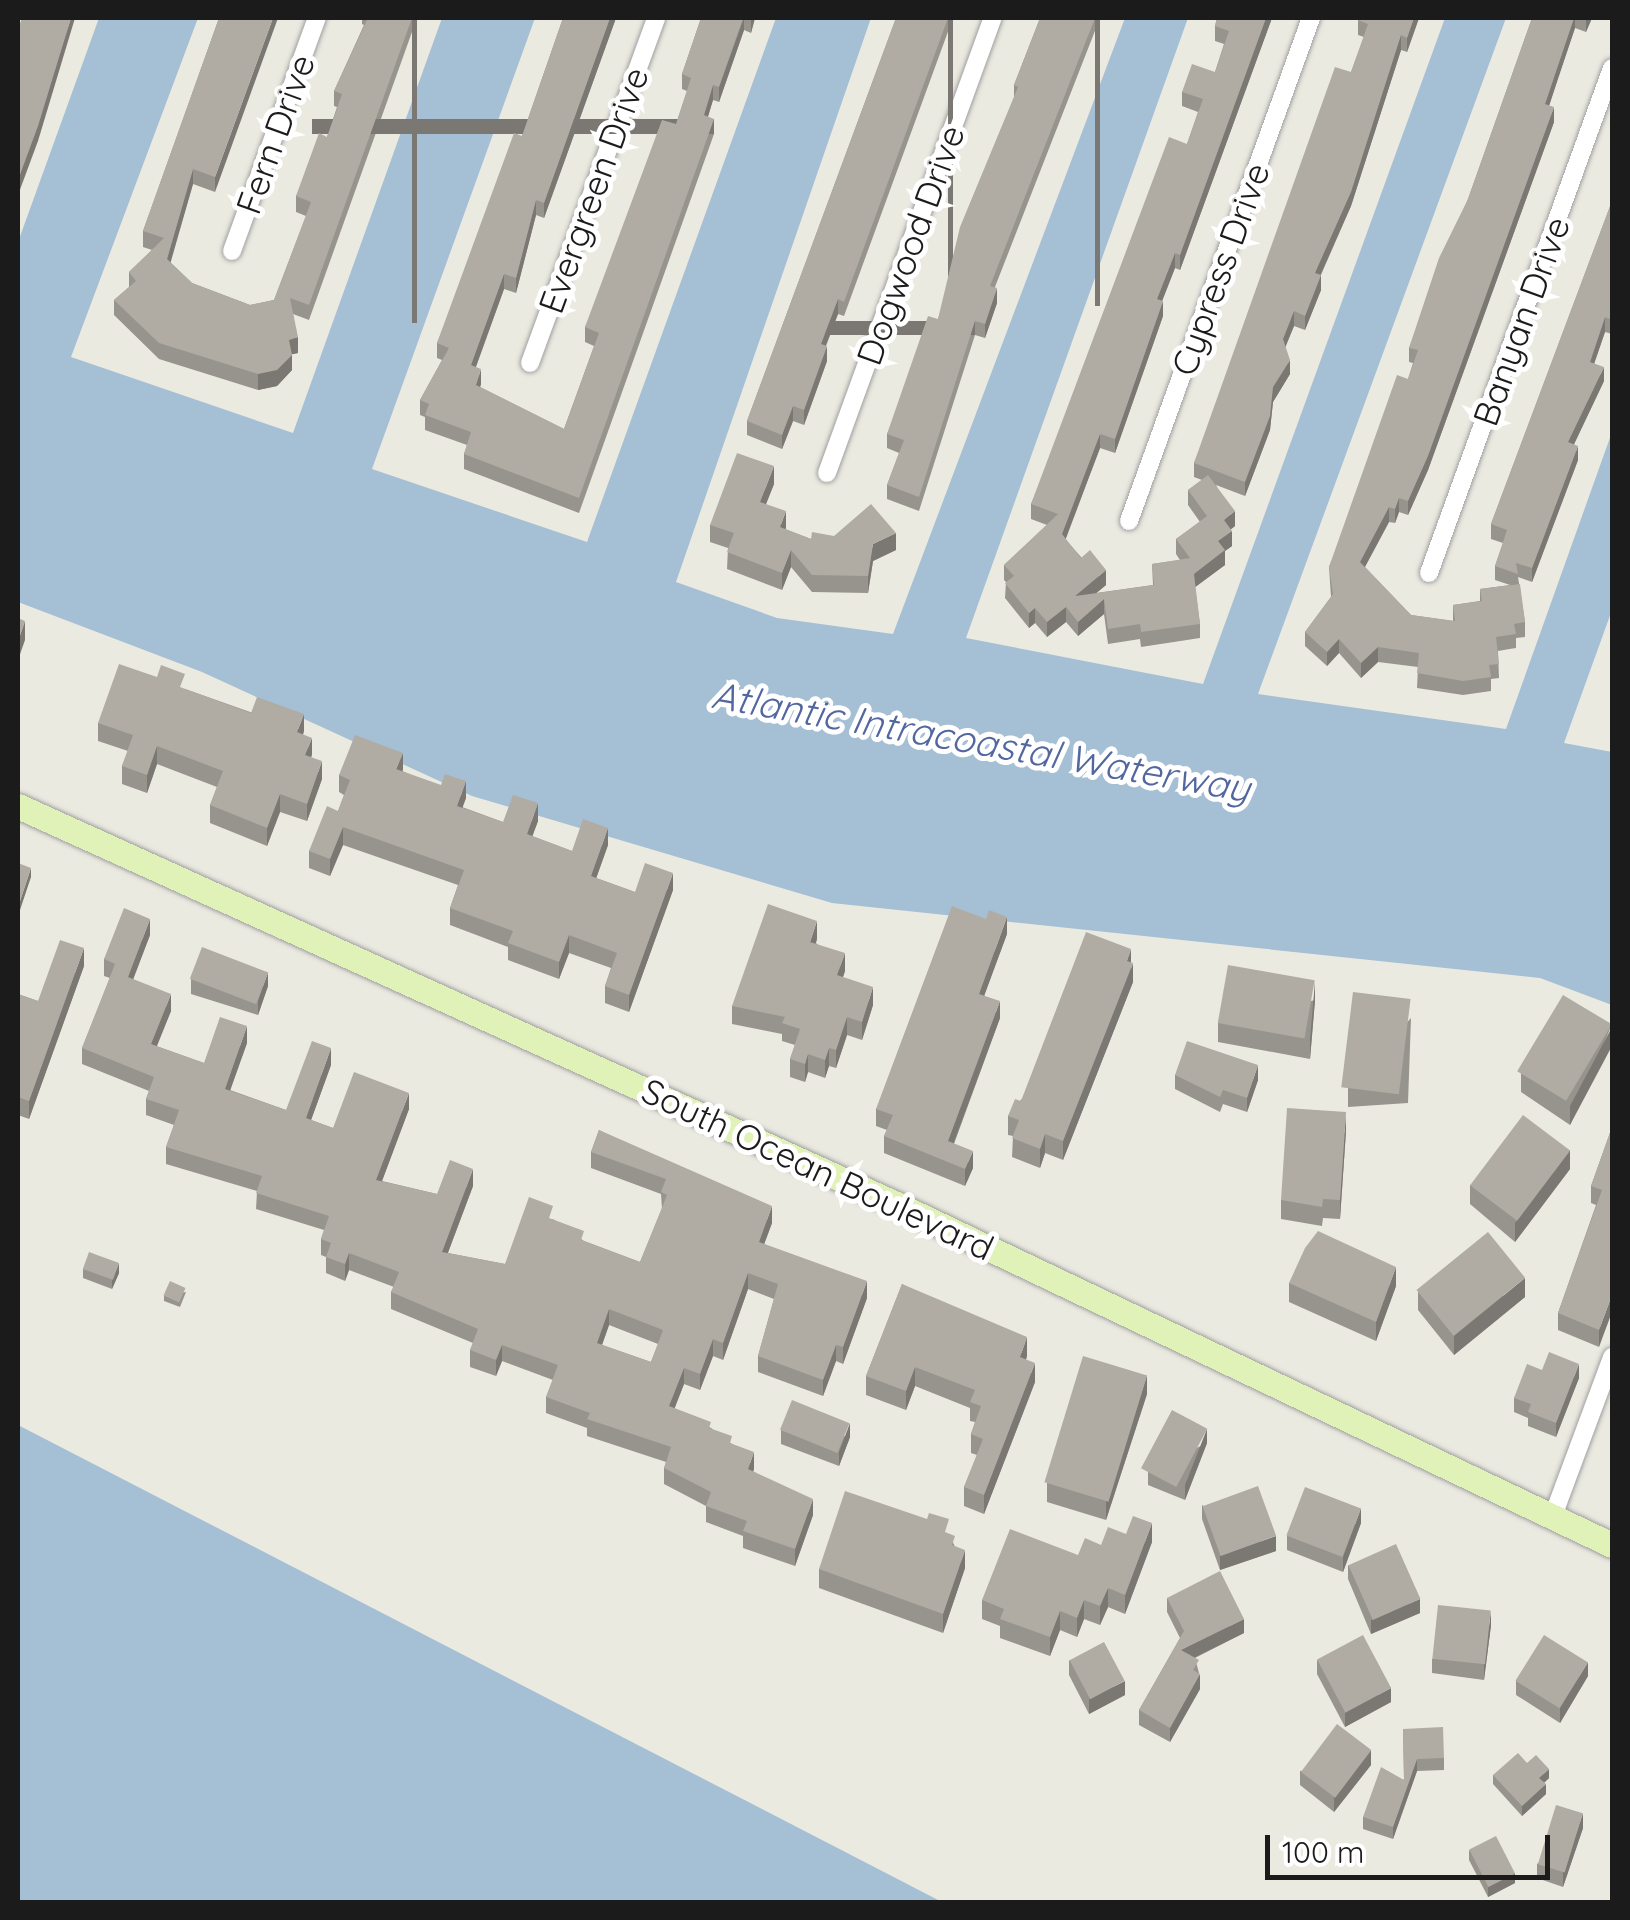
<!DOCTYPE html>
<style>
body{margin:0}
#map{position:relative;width:1630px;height:1920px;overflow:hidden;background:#ebeae1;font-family:Quicksand,sans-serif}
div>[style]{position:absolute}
.water>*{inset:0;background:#a5bfd5}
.roads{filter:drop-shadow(0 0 2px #9f9f9f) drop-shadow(0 0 2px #9f9f9f)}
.street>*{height:18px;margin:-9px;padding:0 9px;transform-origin:9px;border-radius:9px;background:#fff}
.secondary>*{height:25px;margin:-12.5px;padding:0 12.5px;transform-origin:12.5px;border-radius:12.5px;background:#e1f2b8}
.wall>*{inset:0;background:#97948d}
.shaded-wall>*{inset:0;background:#7b7873;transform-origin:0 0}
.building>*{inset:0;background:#b0aca4;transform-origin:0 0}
span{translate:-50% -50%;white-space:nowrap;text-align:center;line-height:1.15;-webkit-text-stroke:10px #fff;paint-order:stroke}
.street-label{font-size:35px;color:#1b1b1b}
.water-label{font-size:38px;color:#5266a0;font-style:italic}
.frame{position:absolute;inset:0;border:20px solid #1b1b1b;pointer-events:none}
.scale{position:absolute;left:1265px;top:1835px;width:285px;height:45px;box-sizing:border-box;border:5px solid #1b1b1b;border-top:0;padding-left:12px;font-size:30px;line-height:35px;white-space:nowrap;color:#1b1b1b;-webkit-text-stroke:8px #fff;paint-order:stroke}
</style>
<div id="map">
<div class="water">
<i style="clip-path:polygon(99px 18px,198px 18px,71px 357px,293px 433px,442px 18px,535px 18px,372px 469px,587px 542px,776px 18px,871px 18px,676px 582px,777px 618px,893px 634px,1125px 18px,1188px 18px,966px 638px,1203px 684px,1445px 18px,1506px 18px,1258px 694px,1506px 729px,1612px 432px,1612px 610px,1564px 743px,1612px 752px,1612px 1005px,1540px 978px,832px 903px,472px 796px,202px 672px,18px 602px,18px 242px)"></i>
<i style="clip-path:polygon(18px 1425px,942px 1902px,18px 1902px)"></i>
</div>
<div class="roads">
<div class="street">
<i style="left:232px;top:251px;width:248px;rotate:-70deg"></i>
<i style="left:530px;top:363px;width:367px;rotate:-69.9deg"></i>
<i style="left:827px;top:473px;width:484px;rotate:-70deg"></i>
<i style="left:1129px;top:521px;width:535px;rotate:-70.11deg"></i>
<i style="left:1429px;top:573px;width:537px;rotate:-70.08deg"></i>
<i style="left:1553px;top:1516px;width:170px;rotate:-69.6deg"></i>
</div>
<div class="secondary">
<i style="left:18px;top:806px;width:964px;rotate:24.38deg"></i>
<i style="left:896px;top:1204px;width:793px;rotate:25.47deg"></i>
</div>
</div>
<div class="wall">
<i style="clip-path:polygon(219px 18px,215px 192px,193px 184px,170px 262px,192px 283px,250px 305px,274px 300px,306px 216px,296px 212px,296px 196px,327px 137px,337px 107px,334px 106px,334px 91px,364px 25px,362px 24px,362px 18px,417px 18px,309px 320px,293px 314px,298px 353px,292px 354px,292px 370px,277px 386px,258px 390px,159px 359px,114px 315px,114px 300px,129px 287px,129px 272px,152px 250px,143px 247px,143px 231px)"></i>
<i style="clip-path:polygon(563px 18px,616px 18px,544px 218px,536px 215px,516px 293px,504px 289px,476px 367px,481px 384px,480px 387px,564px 429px,594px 346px,585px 342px,585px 327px,676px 124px,687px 91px,682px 89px,682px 74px,701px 18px,755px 18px,751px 33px,744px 30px,719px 102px,713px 100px,708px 116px,714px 134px,579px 513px,464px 469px,464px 454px,467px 445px,425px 430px,425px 417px,420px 415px,420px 400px,442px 360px,437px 358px,437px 343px,522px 136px)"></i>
<i style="clip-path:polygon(896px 18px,953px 18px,844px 316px,838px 314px,826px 346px,827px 361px,804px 425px,793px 421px,782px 449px,747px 435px,747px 421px)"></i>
<i style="clip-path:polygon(1040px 18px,1100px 18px,995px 287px,997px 303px,985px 338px,975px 335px,919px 511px,887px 499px,887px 485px,899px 453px,887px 448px,887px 434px,938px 319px,1014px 98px,1014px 85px)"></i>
<i style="clip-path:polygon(1217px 18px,1272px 18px,1180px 270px,1175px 268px,1162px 301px,1163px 316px,1115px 453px,1100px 448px,1065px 539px,1106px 585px,1096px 593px,1153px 585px,1152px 564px,1180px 560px,1176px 554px,1176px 539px,1200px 522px,1188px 505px,1188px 490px,1202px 480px,1194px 477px,1194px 463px,1351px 72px,1364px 37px,1358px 35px,1358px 20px,1419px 18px,1407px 52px,1401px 50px,1351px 206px,1321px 275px,1321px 290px,1305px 330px,1294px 326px,1285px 347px,1290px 374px,1273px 402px,1270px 430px,1245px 496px,1216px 485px,1235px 526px,1231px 529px,1232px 546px,1225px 551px,1225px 565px,1195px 587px,1200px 624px,1200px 638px,1141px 647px,1140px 639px,1108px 644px,1104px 614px,1078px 636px,1066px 622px,1047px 637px,1035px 623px,1029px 628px,1005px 598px,1006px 582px,1004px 580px,1004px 565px,1047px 525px,1031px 519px,1031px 504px,1187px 144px,1198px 112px,1182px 106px,1182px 92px,1215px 72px,1224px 44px,1215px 41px,1215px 26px)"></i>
<i style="clip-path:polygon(1532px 18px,1592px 18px,1586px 32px,1575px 28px,1558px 77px,1549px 106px,1554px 122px,1428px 470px,1408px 515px,1399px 512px,1395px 523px,1389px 522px,1365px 567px,1411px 615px,1453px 621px,1453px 605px,1480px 601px,1480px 589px,1510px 585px,1495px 580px,1495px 566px,1503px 543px,1491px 539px,1491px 524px,1612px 201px,1612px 334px,1605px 332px,1594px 363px,1604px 381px,1574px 444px,1578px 460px,1532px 582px,1518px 577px,1525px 622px,1525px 637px,1516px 638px,1516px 648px,1498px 651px,1499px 678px,1491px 679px,1491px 691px,1463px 695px,1417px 688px,1418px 667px,1378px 662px,1361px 678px,1339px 653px,1327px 666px,1305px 646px,1305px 632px,1331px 597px,1329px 567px,1408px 379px,1413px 363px,1409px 362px,1409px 348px,1468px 199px)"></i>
<i style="clip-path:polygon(774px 484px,766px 504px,785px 529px,811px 539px,896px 550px,873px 561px,868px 593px,812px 592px,791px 567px,782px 590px,727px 569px,728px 548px,710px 542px,710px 525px)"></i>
<i style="clip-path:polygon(185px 689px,304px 731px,303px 735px,311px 757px,322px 779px,307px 821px,280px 812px,267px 846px,210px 823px,210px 805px,217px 787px,157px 764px,147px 793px,122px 784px,122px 766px,128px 751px,98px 741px,98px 723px)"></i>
<i style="clip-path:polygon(402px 771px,466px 798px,462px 807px,503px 822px,538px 821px,532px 836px,572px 851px,608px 845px,596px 878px,635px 892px,673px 890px,629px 1012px,605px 1003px,605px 986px,611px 968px,569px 953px,559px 979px,508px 960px,508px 947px,450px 925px,450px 908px,458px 885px,343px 845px,330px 876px,309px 868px,309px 851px,338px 811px,344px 795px,339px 792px,339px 775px)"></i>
<i style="clip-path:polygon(1007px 934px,984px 995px,1000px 1018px,954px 1144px,973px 1168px,965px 1186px,884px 1153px,884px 1136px,887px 1130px,876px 1126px,876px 1109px)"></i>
<i style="clip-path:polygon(evenodd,150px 935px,133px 979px,171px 1011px,156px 1046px,204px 1063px,247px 1043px,230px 1090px,286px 1110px,331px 1065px,311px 1120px,333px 1128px,409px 1109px,382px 1181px,437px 1194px,473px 1186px,448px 1253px,505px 1264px,553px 1219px,584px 1241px,640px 1262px,662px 1209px,661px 1194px,591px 1168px,591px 1152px,599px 1130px,772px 1223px,764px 1244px,867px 1298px,843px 1364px,836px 1361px,823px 1396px,758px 1372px,758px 1356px,774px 1299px,748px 1289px,723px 1360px,713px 1356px,700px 1390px,684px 1384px,674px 1408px,711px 1428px,732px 1444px,754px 1469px,753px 1471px,813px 1515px,795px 1566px,743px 1548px,743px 1536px,706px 1522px,706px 1506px,664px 1484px,664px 1468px,666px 1462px,587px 1436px,587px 1428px,546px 1413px,546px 1397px,553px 1380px,502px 1361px,496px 1376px,470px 1367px,470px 1350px,473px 1343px,391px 1309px,391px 1292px,394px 1287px,349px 1270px,345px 1281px,326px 1273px,326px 1257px,321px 1255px,321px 1239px,324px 1230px,256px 1209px,257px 1191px,166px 1164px,166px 1147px,174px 1125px,146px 1115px,146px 1099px,149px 1091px,82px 1064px,82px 1048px,110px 978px,104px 976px,104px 959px,150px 935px,609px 1325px,658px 1344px,651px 1362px,602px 1345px,609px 1325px)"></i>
<i style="clip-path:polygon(817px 939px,816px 943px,845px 971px,843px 977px,873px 1005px,862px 1040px,847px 1035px,836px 1068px,829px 1066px,825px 1078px,808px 1072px,805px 1082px,790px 1077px,790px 1059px,795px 1045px,782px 1041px,782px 1034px,732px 1024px,732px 1006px)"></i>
<i style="clip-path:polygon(1131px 963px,1133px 982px,1063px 1160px,1045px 1153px,1040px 1168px,1012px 1157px,1013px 1136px,1008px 1135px,1008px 1116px)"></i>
<i style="clip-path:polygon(84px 966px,29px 1119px,18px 1115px,18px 994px,38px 1001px)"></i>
<i style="clip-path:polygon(191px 979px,268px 986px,258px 1015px,191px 994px)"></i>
<i style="clip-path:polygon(1315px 1000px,1310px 1059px,1218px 1042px,1218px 1023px)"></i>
<i style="clip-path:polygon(1411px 1018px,1408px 1103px,1348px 1107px,1348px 1088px)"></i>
<i style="clip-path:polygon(1612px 1024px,1570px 1125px,1521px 1092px,1521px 1073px)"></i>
<i style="clip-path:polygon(1175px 1075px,1258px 1080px,1247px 1112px,1223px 1104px,1220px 1112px,1175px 1089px)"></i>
<i style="clip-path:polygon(1612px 1127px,1599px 1347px,1558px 1330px,1558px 1313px,1596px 1205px,1591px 1203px,1591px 1186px)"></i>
<i style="clip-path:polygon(1346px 1131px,1340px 1219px,1323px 1218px,1322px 1226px,1281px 1219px,1281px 1200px)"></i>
<i style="clip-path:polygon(1570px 1169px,1515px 1242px,1470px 1204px,1470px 1185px)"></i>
<i style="clip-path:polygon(83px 1269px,119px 1273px,112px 1289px,83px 1278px)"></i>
<i style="clip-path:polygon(1289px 1283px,1396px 1286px,1376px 1341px,1289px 1302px)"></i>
<i style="clip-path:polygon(902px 1284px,1027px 1356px,1026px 1360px,1035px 1382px,984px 1514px,964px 1506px,964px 1487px,977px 1455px,971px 1453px,971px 1434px,975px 1422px,970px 1421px,970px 1408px,915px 1386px,906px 1410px,866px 1395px,866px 1376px)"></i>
<i style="clip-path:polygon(1418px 1291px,1525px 1297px,1454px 1355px,1418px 1310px)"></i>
<i style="clip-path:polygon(186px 1292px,180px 1307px,164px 1301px,164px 1296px)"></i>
<i style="clip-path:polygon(1542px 1370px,1579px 1378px,1556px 1437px,1528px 1426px,1528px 1418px,1514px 1412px,1514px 1398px)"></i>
<i style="clip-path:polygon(1147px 1394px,1106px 1520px,1047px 1502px,1047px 1483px)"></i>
<i style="clip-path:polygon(781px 1430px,850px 1437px,839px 1466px,781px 1444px)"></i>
<i style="clip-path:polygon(1207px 1443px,1185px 1500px,1148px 1485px,1148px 1471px)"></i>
<i style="clip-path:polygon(1202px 1505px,1276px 1551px,1220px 1570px,1202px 1519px)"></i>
<i style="clip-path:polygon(1361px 1523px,1343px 1572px,1287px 1550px,1287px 1536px)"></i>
<i style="clip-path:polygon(949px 1534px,965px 1568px,943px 1633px,819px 1588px,819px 1569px)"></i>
<i style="clip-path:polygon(1152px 1542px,1125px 1614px,1108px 1607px,1100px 1625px,1084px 1619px,1077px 1637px,1060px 1630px,1050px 1656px,1000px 1638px,1000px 1626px,982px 1619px,982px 1600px,1101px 1545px)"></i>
<i style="clip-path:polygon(1348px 1565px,1420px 1613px,1371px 1634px,1348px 1579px)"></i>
<i style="clip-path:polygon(1167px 1598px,1244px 1633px,1195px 1658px,1199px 1673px,1200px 1689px,1170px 1742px,1139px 1725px,1139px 1710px,1180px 1638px,1167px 1612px)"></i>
<i style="clip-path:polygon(1491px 1625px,1484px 1680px,1432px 1673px,1432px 1659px)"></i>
<i style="clip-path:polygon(1069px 1660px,1125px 1695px,1089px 1714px,1069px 1675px)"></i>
<i style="clip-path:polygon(1317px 1660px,1391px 1702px,1345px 1727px,1317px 1674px)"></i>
<i style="clip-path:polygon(1588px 1676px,1560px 1723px,1516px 1695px,1516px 1681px)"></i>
<i style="clip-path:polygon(1403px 1729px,1444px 1758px,1444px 1770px,1417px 1771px,1393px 1839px,1363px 1829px,1363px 1817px,1404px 1779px)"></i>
<i style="clip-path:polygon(1527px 1763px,1549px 1778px,1544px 1783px,1546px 1794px,1522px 1816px,1493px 1784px,1493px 1775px)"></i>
<i style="clip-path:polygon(1371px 1765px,1334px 1812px,1300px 1785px,1300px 1771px)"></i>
<i style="clip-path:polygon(1583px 1828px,1563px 1887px,1537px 1878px,1537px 1864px)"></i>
<i style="clip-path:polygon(1469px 1850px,1515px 1883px,1488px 1897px,1469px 1860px)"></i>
<i style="clip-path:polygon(1612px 1859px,1612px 1885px,1610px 1884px,1610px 1865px)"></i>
</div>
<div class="shaded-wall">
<i style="clip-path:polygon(71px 18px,75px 18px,38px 141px,18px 195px,18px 180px)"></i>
<i style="clip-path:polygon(273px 18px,278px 18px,215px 192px,215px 177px)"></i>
<i style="left:412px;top:18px;width:5px;height:305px"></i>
<i style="clip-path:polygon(610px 18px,616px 18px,544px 218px,544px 203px)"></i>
<i style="clip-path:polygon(744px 18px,744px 30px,719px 102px,719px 87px)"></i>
<i style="clip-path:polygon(751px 18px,755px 18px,751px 33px)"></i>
<i style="left:948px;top:18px;width:5px;height:302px"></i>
<i style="left:1095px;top:18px;width:5px;height:288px"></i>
<i style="clip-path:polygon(1266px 18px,1272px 18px,1180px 270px,1180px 255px)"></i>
<i style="clip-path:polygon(1414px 18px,1419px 18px,1407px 52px,1407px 38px)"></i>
<i style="clip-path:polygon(1574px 18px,1575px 18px,1575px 28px,1545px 118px,1545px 104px)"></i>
<i style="clip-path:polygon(1586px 18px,1592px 18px,1586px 32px)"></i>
<i style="clip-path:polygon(1401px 35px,1401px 50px,1351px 206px,1315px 287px,1315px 273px)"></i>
<i style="clip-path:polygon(713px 85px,713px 100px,704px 130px,704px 115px)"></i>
<i style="clip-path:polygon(1554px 107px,1554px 122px,1428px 470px,1408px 515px,1408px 501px)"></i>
<i style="left:714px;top:119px;width:15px;height:402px;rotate:90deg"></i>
<i style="clip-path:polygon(193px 169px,193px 184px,167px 275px,167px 259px)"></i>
<i style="clip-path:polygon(536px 200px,536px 215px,516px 293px,516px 278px)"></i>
<i style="clip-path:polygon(1175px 253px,1175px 268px,1157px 314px,1157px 299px)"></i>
<i style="clip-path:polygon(504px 274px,504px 289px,471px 380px,471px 365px)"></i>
<i style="clip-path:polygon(1321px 275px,1321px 290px,1305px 330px,1305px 316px)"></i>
<i style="clip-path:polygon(997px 288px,997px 303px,985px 338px,985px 324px)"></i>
<i style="clip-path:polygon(838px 299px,838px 314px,821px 358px,821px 344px)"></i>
<i style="clip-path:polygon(1163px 301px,1163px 316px,1115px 453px,1115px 439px)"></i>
<i style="clip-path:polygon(1294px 311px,1294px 326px,1283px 353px,1283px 339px)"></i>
<i style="clip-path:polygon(1605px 317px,1605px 332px,1590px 376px,1590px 362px)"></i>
<i style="left:975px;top:321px;width:14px;height:185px;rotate:90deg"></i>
<i style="clip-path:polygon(298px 337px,298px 353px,289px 355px,289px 340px)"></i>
<i style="clip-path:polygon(827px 346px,827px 361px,804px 425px,804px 410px)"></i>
<i style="clip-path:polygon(292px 355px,292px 370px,277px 386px,258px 390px,258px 374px)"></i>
<i style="clip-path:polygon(1290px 360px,1290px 374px,1273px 402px,1270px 430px,1245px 496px,1245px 482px,1273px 387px)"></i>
<i style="clip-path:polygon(1604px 367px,1604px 381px,1568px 457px,1568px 442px)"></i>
<i style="clip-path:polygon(481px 369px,481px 384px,476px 400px,476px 385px)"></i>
<i style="clip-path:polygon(793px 406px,793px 421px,782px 449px,782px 435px)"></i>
<i style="clip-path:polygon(1100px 434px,1100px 448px,1062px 549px,1062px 534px)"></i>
<i style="clip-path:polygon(1578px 446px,1578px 460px,1532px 582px,1532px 568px)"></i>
<i style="clip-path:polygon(774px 466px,774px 484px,760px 519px,760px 502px)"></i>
<i style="clip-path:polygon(1399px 498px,1399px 512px,1395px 523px,1395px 509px)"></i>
<i style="clip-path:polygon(1389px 507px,1389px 522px,1360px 576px,1360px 562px)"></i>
<i style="clip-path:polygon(786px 511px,786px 528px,780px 544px,780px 527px)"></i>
<i style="clip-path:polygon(1235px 511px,1235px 526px,1224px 535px,1224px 520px)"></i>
<i style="clip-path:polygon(1232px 531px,1232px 546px,1225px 551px,1225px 565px,1194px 588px,1194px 574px,1218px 541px)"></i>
<i style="clip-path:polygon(896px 533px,896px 550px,873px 561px,868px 593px,868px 576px,873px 544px)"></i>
<i style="clip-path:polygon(791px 550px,791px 567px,782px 590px,782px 573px)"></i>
<i style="clip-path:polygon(1106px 570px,1106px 585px,1075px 611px,1075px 596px)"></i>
<i style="clip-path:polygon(1104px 599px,1104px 614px,1078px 636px,1078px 622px)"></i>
<i style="clip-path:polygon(1066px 607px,1066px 622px,1047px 637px,1047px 622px)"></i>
<i style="clip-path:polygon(1035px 608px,1035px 623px,1029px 628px,1029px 613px)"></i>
<i style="clip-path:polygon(25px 621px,25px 640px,18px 660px,18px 641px)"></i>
<i style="clip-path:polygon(1339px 639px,1339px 653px,1327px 666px,1327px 652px)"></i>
<i style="clip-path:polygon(1378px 647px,1378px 662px,1361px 678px,1361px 663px)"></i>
<i style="clip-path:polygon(304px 714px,304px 731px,297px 750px,297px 732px)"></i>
<i style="clip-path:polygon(312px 738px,312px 755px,305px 772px,305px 755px)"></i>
<i style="clip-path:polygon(157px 746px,157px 764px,147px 793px,147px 775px)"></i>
<i style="clip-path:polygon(403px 753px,403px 770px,396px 787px,396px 769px)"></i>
<i style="clip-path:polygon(322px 761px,322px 779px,307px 821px,307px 804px)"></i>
<i style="clip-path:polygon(466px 781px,466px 798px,457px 823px,457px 806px)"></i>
<i style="clip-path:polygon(280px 794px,280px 812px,267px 846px,267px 828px)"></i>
<i style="clip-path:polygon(538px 803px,538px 821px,527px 851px,527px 834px)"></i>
<i style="clip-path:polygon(343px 827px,343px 845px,330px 876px,330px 859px)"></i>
<i style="clip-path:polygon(608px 828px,608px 845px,591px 893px,591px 876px)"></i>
<i style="clip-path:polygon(31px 868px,31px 877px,18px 916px,18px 907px)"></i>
<i style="clip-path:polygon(673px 873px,673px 890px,629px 1012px,629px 995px)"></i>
<i style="clip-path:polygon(1007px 917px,1007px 934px,979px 1010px,979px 994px)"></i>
<i style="clip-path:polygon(150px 919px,150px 935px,128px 993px,128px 977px)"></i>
<i style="clip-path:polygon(817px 921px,817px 939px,810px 960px,810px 942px)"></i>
<i style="clip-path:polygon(569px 935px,569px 953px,559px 979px,559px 962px)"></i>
<i style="clip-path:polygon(84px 948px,84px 966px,29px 1119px,29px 1101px)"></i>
<i style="clip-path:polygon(1131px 949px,1131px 969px,1133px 963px,1133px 982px,1063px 1160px,1063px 1141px)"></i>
<i style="clip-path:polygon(845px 953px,845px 971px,837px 994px,837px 975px)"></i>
<i style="clip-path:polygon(268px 972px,268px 986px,258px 1015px,258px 1001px)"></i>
<i style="clip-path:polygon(1315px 981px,1315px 1000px,1310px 1059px,1310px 1040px)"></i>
<i style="clip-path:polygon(873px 987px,873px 1005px,862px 1040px,862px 1022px)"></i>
<i style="clip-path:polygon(171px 994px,171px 1011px,151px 1061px,151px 1044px)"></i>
<i style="clip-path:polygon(1000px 1001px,1000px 1018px,948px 1158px,948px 1141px)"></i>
<i style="clip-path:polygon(847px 1017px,847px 1035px,836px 1068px,836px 1050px)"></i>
<i style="clip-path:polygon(247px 1026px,247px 1043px,225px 1105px,225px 1089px)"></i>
<i style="clip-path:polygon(1612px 1027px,1612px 1046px,1570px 1125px,1570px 1106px)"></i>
<i style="clip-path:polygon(331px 1048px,331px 1065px,306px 1134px,306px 1118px)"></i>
<i style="clip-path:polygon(829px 1048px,829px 1066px,825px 1078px,825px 1060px)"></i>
<i style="clip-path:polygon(808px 1054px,808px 1072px,805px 1082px,805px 1064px)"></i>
<i style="clip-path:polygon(1258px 1065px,1258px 1080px,1247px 1112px,1247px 1098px)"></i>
<i style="clip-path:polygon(409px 1093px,409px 1109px,376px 1197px,376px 1180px)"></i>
<i style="clip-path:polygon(1346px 1112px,1346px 1131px,1340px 1219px,1340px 1200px)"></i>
<i style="clip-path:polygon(1045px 1134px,1045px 1153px,1040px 1168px,1040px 1149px)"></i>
<i style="clip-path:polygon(1570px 1150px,1570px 1169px,1515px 1242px,1515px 1223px)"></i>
<i style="clip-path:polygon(973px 1151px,973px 1168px,965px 1186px,965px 1169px)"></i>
<i style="clip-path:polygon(473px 1169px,473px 1186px,442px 1268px,442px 1252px)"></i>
<i style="clip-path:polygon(772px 1206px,772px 1223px,759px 1258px,759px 1242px)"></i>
<i style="clip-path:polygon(349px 1253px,349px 1270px,345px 1281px,345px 1264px)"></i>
<i style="clip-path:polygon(119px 1263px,119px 1273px,112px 1289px,112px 1280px)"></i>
<i style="clip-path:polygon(1396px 1267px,1396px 1286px,1376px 1341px,1376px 1322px)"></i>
<i style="clip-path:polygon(748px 1273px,748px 1289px,723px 1360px,723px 1343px)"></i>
<i style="clip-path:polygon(1525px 1278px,1525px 1297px,1454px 1355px,1454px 1336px)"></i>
<i style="clip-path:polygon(867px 1281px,867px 1298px,843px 1364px,843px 1347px)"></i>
<i style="clip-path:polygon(1612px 1295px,1612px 1312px,1599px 1347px,1599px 1330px)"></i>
<i style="clip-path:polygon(609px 1309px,609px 1325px,597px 1359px,597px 1343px)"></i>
<i style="clip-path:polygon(1027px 1337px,1027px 1356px,1020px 1376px,1020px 1357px)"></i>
<i style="clip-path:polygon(713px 1339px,713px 1356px,700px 1390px,700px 1374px)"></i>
<i style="clip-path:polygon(502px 1345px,502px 1361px,496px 1376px,496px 1360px)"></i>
<i style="clip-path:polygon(836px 1345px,836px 1361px,823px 1396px,823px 1380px)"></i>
<i style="clip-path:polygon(1035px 1363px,1035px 1382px,984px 1514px,984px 1495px)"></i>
<i style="clip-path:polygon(1579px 1364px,1579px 1378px,1556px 1437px,1556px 1423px)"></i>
<i style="clip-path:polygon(915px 1367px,915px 1386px,906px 1410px,906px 1391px)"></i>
<i style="clip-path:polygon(684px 1368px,684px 1384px,669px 1423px,669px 1406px)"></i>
<i style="clip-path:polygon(1147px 1375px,1147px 1394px,1106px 1520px,1106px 1501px)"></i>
<i style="clip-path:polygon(850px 1423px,850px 1437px,839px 1466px,839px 1452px)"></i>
<i style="clip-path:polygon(1207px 1429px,1207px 1443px,1185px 1500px,1185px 1485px)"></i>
<i style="clip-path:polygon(754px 1452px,754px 1469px,748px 1485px,748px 1469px)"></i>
<i style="clip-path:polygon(813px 1499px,813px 1515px,795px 1566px,795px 1549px)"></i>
<i style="clip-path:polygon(1361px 1508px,1361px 1523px,1343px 1572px,1343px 1557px)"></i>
<i style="clip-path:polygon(1152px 1523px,1152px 1542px,1125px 1614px,1125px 1595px)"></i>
<i style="clip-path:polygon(1276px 1536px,1276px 1551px,1220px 1570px,1220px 1556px)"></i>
<i style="clip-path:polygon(965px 1550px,965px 1568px,943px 1633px,943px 1614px)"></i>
<i style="clip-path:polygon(1108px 1588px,1108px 1607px,1100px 1625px,1100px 1606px)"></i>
<i style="clip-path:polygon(1420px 1599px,1420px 1613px,1371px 1634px,1371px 1620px)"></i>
<i style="clip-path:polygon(1084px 1600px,1084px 1619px,1077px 1637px,1077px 1618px)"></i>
<i style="clip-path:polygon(1060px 1611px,1060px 1630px,1050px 1656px,1050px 1637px)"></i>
<i style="clip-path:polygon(1491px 1611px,1491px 1625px,1484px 1680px,1484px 1665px)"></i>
<i style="clip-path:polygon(1244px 1619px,1244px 1633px,1181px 1664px,1181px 1650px)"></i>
<i style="clip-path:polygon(1588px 1662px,1588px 1676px,1560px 1723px,1560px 1708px)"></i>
<i style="clip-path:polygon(1200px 1674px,1200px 1689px,1170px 1742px,1170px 1728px)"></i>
<i style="clip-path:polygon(1125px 1681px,1125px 1695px,1089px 1714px,1089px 1699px)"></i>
<i style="clip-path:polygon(1391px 1688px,1391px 1702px,1345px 1727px,1345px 1713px)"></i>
<i style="clip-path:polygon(1371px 1750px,1371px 1765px,1334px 1812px,1334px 1797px)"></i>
<i style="clip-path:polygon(1417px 1759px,1417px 1771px,1393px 1839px,1393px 1827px)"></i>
<i style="clip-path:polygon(1549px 1769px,1549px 1778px,1539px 1787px,1539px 1778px)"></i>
<i style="clip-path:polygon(1546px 1784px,1546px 1794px,1522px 1816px,1522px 1806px)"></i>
<i style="clip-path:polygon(1583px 1813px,1583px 1828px,1563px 1887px,1563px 1872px)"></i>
<i style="clip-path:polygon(1515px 1873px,1515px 1883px,1488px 1897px,1488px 1887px)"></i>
</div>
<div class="building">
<i style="clip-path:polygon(22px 18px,71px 18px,38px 126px,18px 180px,18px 29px)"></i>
<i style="clip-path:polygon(219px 18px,273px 18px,215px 177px,193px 169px,167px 259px,192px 283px,250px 305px,274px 300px,311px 202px,296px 196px,319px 133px,327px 137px,342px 94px,334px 91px,368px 18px,412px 18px,309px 305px,290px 298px,298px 337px,289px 340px,292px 355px,277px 370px,258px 374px,159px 343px,114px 300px,136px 281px,129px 272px,164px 238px,143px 231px)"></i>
<i style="clip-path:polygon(563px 18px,610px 18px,544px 203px,536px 200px,516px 278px,504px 274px,471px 365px,481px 369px,476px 385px,564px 429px,599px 333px,585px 327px,662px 120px,676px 124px,691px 78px,682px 74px,701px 18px,743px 18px,719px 87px,713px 85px,704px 115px,714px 119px,579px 498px,464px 454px,471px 432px,425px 415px,429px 404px,420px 400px,449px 348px,437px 343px,514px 133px,522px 136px)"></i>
<i style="clip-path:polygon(896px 18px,948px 18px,844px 302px,838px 299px,821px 344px,827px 346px,804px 410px,793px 406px,782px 435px,747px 421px)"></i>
<i style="clip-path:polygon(1040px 18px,1095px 18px,990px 286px,997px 288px,985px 324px,975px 321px,919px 497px,887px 485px,904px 440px,887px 434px,928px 316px,938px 319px,960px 227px,1018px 87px,1014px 85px)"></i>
<i style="clip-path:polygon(1217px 18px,1266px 18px,1180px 255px,1175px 253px,1157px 299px,1163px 301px,1115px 439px,1100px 434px,1062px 534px,1081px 558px,1090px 550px,1106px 570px,1075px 596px,1154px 585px,1152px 564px,1190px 558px,1176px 539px,1207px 516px,1188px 490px,1208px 475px,1235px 511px,1224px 520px,1232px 531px,1218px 541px,1225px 550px,1194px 574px,1200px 624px,1141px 632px,1140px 624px,1108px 629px,1104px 599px,1078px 622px,1066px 607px,1047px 622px,1035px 608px,1029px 613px,1005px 583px,1014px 576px,1004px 565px,1058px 514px,1031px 504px,1169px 137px,1187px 144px,1203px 99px,1182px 92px,1192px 64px,1215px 72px,1229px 31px,1215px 26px)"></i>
<i style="clip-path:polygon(1359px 18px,1414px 18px,1407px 38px,1401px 35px,1351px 192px,1315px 273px,1321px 275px,1305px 316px,1294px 311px,1283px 339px,1290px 360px,1273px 387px,1270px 416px,1245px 482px,1194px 463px,1335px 67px,1351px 72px,1368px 24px,1358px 20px)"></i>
<i style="clip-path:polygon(1532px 18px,1574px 18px,1545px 104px,1554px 107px,1428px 456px,1408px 501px,1399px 498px,1395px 509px,1389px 507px,1360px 562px,1411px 615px,1455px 621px,1453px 605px,1482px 601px,1480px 589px,1520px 584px,1525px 622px,1514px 624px,1516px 634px,1496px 637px,1499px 664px,1489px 665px,1491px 677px,1463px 681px,1417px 673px,1419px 653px,1378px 647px,1361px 663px,1339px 639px,1327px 652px,1305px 632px,1333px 594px,1329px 567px,1397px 375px,1408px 379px,1418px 350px,1409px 348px,1439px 258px,1468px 199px)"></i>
<i style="clip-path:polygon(1612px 201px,1612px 320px,1605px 317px,1590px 362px,1604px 367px,1568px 442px,1578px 446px,1532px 568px,1516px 563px,1518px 574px,1495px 566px,1507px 530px,1491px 524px)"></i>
<i style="clip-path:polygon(737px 453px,774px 466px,760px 502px,786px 511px,780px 527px,811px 539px,812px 532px,834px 536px,871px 504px,896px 533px,873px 544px,868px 576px,812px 575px,791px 550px,782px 573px,727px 552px,734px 533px,710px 525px)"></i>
<i style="clip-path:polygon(18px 618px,25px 621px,18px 641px)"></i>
<i style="clip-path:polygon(119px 664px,157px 677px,161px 665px,185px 674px,180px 687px,251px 713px,257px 697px,304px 714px,297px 732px,312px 738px,305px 755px,322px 761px,307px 804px,280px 794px,267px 828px,210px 805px,223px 771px,157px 746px,147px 775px,122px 766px,133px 735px,98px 723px)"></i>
<i style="clip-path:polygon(355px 735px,403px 753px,396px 769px,441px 785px,445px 774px,466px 781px,457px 806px,503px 822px,513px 795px,538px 803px,527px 834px,572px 851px,583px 819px,608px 828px,591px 876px,635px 892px,645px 863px,673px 873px,629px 995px,605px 986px,617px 953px,569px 935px,559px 962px,508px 943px,513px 931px,450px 908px,464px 870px,343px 827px,330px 859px,309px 851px,327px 806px,338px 811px,350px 780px,339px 775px)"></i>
<i style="clip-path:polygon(18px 863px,31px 868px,18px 907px)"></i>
<i style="clip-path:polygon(768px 904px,817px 921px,810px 942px,845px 953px,837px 975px,873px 987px,862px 1022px,847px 1017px,836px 1050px,829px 1048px,825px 1060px,808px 1054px,805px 1064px,790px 1059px,800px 1029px,782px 1023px,785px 1017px,732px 1006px)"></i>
<i style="clip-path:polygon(952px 906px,986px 919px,989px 910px,1007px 917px,979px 994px,1000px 1001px,948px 1141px,973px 1151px,965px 1169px,884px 1136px,893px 1115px,876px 1109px)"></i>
<i style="clip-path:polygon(evenodd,124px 908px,150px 919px,128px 977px,171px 994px,151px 1044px,204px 1063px,220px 1017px,247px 1026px,225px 1089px,286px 1110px,312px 1041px,331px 1048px,306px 1118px,333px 1128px,354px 1072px,409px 1093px,376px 1180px,437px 1194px,450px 1160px,473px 1169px,442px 1252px,505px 1264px,529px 1197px,553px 1206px,549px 1218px,584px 1231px,581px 1240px,640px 1262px,667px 1195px,661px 1192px,666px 1179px,591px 1152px,599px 1130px,772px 1206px,759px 1242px,867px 1281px,843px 1347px,836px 1345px,823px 1380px,758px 1356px,778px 1284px,748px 1273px,723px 1343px,713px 1339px,700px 1374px,684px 1368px,669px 1406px,711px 1422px,709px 1428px,732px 1436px,730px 1443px,754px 1452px,748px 1469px,813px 1499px,795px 1549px,743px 1531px,747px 1521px,706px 1506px,711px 1492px,664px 1468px,671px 1447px,587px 1419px,590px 1413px,546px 1397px,558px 1365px,502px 1345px,496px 1360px,470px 1350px,478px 1329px,391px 1292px,399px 1272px,349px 1253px,345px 1264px,326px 1257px,331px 1243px,321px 1239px,329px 1216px,256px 1193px,262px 1176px,166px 1147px,179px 1110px,146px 1099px,154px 1077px,82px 1048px,115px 964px,104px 959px,124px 908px,609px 1309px,663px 1330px,651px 1362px,597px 1343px,609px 1309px)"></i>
<i style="clip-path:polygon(1086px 932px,1131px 949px,1127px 961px,1133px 963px,1063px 1141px,1045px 1134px,1040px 1149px,1012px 1138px,1019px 1120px,1008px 1116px,1015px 1099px,1021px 1101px)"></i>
<i style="clip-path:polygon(60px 940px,84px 948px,29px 1101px,18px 1097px,18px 994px,38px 1001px)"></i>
<i style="left:202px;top:947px;width:71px;height:34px;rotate:21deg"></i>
<i style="left:1228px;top:965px;width:88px;height:59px;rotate:10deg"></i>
<i style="left:1353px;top:992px;width:58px;height:96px;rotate:7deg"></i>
<i style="left:1563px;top:995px;width:57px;height:89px;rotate:31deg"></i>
<i style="clip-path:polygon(1187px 1041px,1258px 1065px,1247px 1098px,1223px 1090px,1220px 1097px,1175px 1075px)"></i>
<i style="clip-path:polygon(1287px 1108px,1346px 1112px,1340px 1200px,1323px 1199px,1322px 1207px,1281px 1200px)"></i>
<i style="left:1523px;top:1115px;width:59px;height:88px;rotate:37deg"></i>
<i style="clip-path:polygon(1612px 1127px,1612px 1295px,1599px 1330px,1558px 1313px,1602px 1190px,1591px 1186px)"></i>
<i style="clip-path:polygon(1318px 1231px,1396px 1267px,1376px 1322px,1289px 1283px,1305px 1248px)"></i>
<i style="left:1488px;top:1232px;width:59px;height:92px;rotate:51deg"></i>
<i style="left:89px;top:1252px;width:32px;height:18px;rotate:20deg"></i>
<i style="left:170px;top:1281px;width:17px;height:16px;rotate:24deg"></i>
<i style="clip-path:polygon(902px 1284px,1027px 1337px,1020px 1357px,1035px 1363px,984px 1495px,964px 1487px,983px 1439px,971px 1434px,981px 1406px,970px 1402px,975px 1390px,915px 1367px,906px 1391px,866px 1376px)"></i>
<i style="clip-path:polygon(1549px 1352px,1579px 1364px,1556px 1423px,1528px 1412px,1531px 1404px,1514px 1398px,1527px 1364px,1542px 1370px)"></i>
<i style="left:1083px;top:1356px;width:67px;height:132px;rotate:17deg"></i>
<i style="left:792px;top:1400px;width:62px;height:32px;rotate:22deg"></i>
<i style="left:1172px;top:1410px;width:40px;height:66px;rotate:28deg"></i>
<i style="left:1258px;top:1486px;width:53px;height:59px;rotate:70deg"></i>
<i style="left:1305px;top:1487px;width:60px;height:52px;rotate:21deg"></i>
<i style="clip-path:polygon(845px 1491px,927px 1519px,929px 1513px,949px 1519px,945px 1532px,955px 1536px,952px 1545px,965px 1550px,943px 1614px,819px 1569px)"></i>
<i style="clip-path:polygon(1133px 1516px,1152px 1523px,1125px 1595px,1108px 1588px,1100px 1606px,1084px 1600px,1077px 1618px,1060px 1611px,1050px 1637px,1000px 1619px,1004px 1609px,982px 1600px,1010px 1529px,1078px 1555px,1085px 1538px,1101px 1545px,1108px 1527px,1126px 1534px)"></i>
<i style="left:1396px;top:1544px;width:60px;height:52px;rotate:66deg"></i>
<i style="clip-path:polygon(1220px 1571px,1244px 1619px,1181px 1650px,1199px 1660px,1193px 1670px,1200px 1674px,1170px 1728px,1139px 1710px,1184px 1631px,1167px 1598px)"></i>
<i style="left:1438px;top:1605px;width:53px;height:54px;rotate:6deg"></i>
<i style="left:1363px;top:1635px;width:60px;height:52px;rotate:62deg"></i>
<i style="left:1544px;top:1635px;width:52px;height:54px;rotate:32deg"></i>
<i style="left:1104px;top:1642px;width:44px;height:39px;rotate:62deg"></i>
<i style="left:1337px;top:1724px;width:43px;height:60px;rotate:37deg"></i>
<i style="clip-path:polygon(1443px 1727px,1444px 1758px,1417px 1759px,1393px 1827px,1363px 1817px,1381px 1767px,1404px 1780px,1403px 1729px)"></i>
<i style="clip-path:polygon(1518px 1753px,1527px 1763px,1536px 1755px,1549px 1769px,1539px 1778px,1546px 1784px,1522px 1806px,1493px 1775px)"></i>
<i style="left:1556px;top:1805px;width:28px;height:62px;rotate:17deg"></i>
<i style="left:1496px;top:1836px;width:42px;height:30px;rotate:63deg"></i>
</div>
<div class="street-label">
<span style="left:275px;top:134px;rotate:-70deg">Fern Drive</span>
<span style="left:593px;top:190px;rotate:-70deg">Evergreen Drive</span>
<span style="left:910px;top:245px;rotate:-70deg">Dogwood Drive</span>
<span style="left:1220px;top:269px;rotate:-70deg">Cypress Drive</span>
<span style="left:1521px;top:321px;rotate:-70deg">Banyan Drive</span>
<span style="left:818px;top:1169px;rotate:25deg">South Ocean Boulevard</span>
</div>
<div class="water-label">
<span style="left:981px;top:742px;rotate:10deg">Atlantic Intracoastal Waterway</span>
</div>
<div class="frame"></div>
<div class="scale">100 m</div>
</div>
